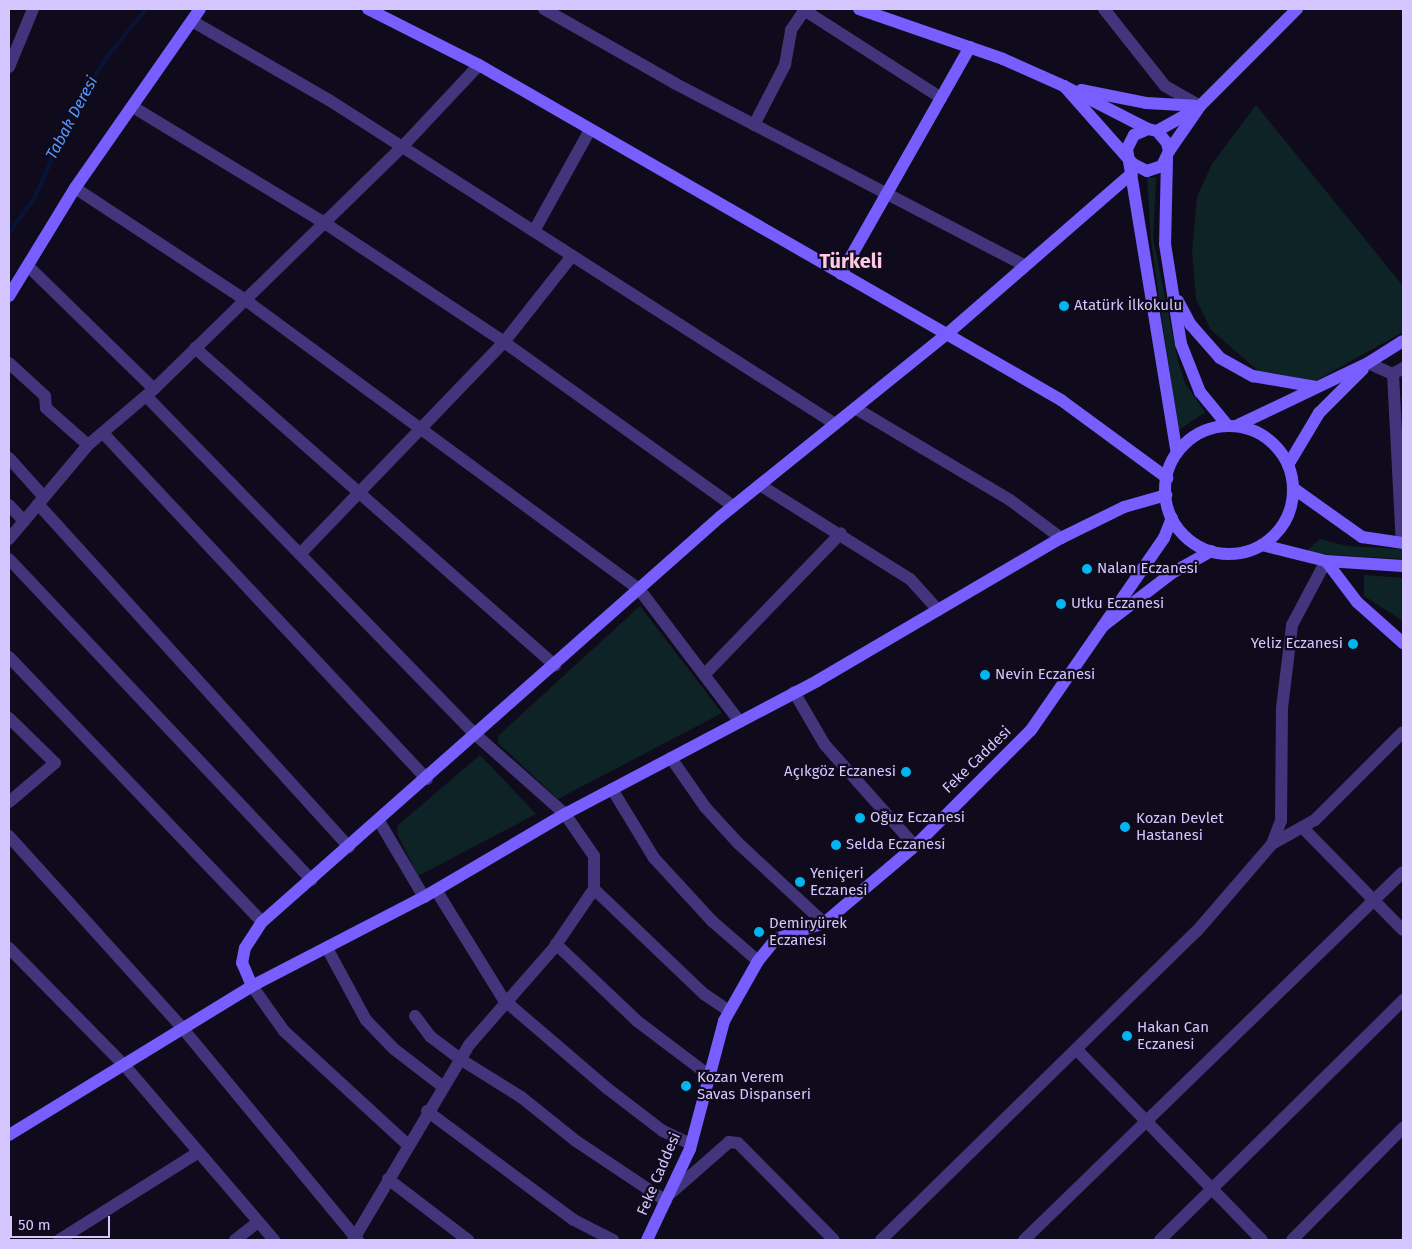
<!DOCTYPE html>
<meta charset="utf-8">
<style>
body{margin:0}
#map{position:relative;width:1412px;height:1249px;overflow:hidden;background:#100b1c;font-family:"Fira Sans",sans-serif}
div>[style]{position:absolute}
.green>*{inset:0;background:#0e2326}
.stream>*{height:4px;margin:-2px;padding:0 2px;transform-origin:2px;border-radius:2px;background:#081338}
.street>*{height:12px;margin:-6px;padding:0 6px;transform-origin:6px;border-radius:6px;background:#42357b}
.secondary>*{height:12px;margin:-6px;padding:0 6px;transform-origin:6px;border-radius:6px;background:#785dff}
.secondary>.ring{margin:-6px;padding:0;box-sizing:content-box;background:none;border:12px solid #785dff;border-radius:50%}
.dots>*{width:14px;height:14px;translate:-50% -50%;box-sizing:border-box;border:2px solid #100b1c;border-radius:50%}
span{translate:-50% -50%;white-space:nowrap;text-align:center;line-height:1.15;-webkit-text-stroke:4.5px #100b1c;paint-order:stroke}
.poi-label{font-size:15px;color:#d5c6ff}
.left{translate:0 -50%;text-align:left}
.right{translate:-100% -50%;text-align:right}
.street-label{font-size:15px;color:#d5c6ff}
.water-label{font-size:16px;color:#5497ff;font-style:italic}
.district-label{font-size:20px;color:#ffc8e3;font-weight:700}
.frame{position:absolute;inset:0;border:10px solid #d5c6ff;pointer-events:none}
.scale{position:absolute;left:10px;top:1216px;width:100px;height:22px;box-sizing:border-box;border:2px solid #d5c6ff;border-top:0;padding-left:6px;font-size:15px;line-height:18px;white-space:nowrap;color:#d5c6ff;-webkit-text-stroke:4px #100b1c;paint-order:stroke}
</style>
<div id="map">
<div class="green">
<i style="clip-path:polygon(1256px 105px,1403px 286px,1403px 332px,1315px 381px,1262px 374px,1211px 330px,1196px 299px,1192px 251px,1197px 197px,1212px 164px)"></i>
<i style="clip-path:polygon(1147px 177px,1156px 178px,1153px 238px,1178px 361px,1185px 383px,1205px 412px,1178px 431px,1151px 240px)"></i>
<i style="clip-path:polygon(1320px 539px,1347px 546px,1403px 549px,1403px 559px,1304px 553px)"></i>
<i style="clip-path:polygon(1364px 575px,1403px 578px,1403px 621px,1364px 596px)"></i>
<i style="clip-path:polygon(640px 606px,722px 713px,558px 799px,498px 743px,498px 736px)"></i>
<i style="clip-path:polygon(480px 755px,536px 814px,418px 876px,398px 835px,397px 826px)"></i>
</div>
<div class="stream">
<i style="left:9px;top:233px;width:42px;rotate:-53.7deg"></i>
<i style="left:34px;top:199px;width:107px;rotate:-65.8deg"></i>
<i style="left:78px;top:101px;width:56px;rotate:-56.6deg"></i>
<i style="left:109px;top:54px;width:58px;rotate:-50.6deg"></i>
</div>
<div class="street">
<i style="left:544px;top:9px;width:150px;rotate:29.6deg"></i>
<i style="left:674px;top:83px;width:394px;rotate:27.5deg"></i>
<i style="left:1104px;top:9px;width:98px;rotate:51.6deg"></i>
<i style="left:1165px;top:86px;width:40px;rotate:29.7deg"></i>
<i style="left:804px;top:10px;width:163px;rotate:32.7deg"></i>
<i style="left:192px;top:21px;width:158px;rotate:30deg"></i>
<i style="left:329px;top:100px;width:601px;rotate:32.63deg"></i>
<i style="left:9px;top:67px;width:63px;rotate:-67.5deg"></i>
<i style="left:133px;top:107px;width:222px;rotate:31.2deg"></i>
<i style="left:323px;top:222px;width:217px;rotate:33.5deg"></i>
<i style="left:504px;top:342px;width:282px;rotate:35.6deg"></i>
<i style="left:754px;top:125px;width:68px;rotate:-62.7deg"></i>
<i style="left:785px;top:65px;width:36px;rotate:-80deg"></i>
<i style="left:791px;top:30px;width:25px;rotate:-56deg"></i>
<i style="left:75px;top:188px;width:202px;rotate:33.3deg"></i>
<i style="left:244px;top:299px;width:490px;rotate:36.3deg"></i>
<i style="left:639px;top:589px;width:167px;rotate:52.8deg"></i>
<i style="left:534px;top:231px;width:115px;rotate:-61deg"></i>
<i style="left:28px;top:266px;width:176px;rotate:44.3deg"></i>
<i style="left:195px;top:348px;width:480px;rotate:41.4deg"></i>
<i style="left:9px;top:363px;width:49px;rotate:42.5deg"></i>
<i style="left:45px;top:396px;width:12px;rotate:85deg"></i>
<i style="left:46px;top:408px;width:56px;rotate:41.4deg"></i>
<i style="left:1368px;top:363px;width:27px;rotate:24deg"></i>
<i style="left:1393px;top:374px;width:12px;rotate:-31deg"></i>
<i style="left:1393px;top:374px;width:169px;rotate:87deg"></i>
<i style="left:146px;top:396px;width:473px;rotate:45.8deg"></i>
<i style="left:476px;top:735px;width:119px;rotate:41.6deg"></i>
<i style="left:565px;top:814px;width:51px;rotate:55.4deg"></i>
<i style="left:594px;top:856px;width:33px;rotate:90deg"></i>
<i style="left:594px;top:889px;width:73px;rotate:124.3deg"></i>
<i style="left:553px;top:949px;width:128px;rotate:131.2deg"></i>
<i style="left:469px;top:1045px;width:227px;rotate:120.7deg"></i>
<i style="left:855px;top:408px;width:180px;rotate:30.7deg"></i>
<i style="left:1010px;top:500px;width:64px;rotate:36.7deg"></i>
<i style="left:103px;top:433px;width:474px;rotate:46.9deg"></i>
<i style="left:9px;top:458px;width:52px;rotate:48.1deg"></i>
<i style="left:760px;top:485px;width:177px;rotate:32.1deg"></i>
<i style="left:910px;top:579px;width:42px;rotate:47.9deg"></i>
<i style="left:38px;top:504px;width:463px;rotate:47.8deg"></i>
<i style="left:9px;top:505px;width:22px;rotate:47deg"></i>
<i style="left:9px;top:539px;width:123px;rotate:-50deg"></i>
<i style="left:88px;top:445px;width:87px;rotate:-40.3deg"></i>
<i style="left:154px;top:389px;width:347px;rotate:-44.3deg"></i>
<i style="left:402px;top:147px;width:112px;rotate:-46.8deg"></i>
<i style="left:301px;top:553px;width:293px;rotate:-46.1deg"></i>
<i style="left:504px;top:342px;width:110px;rotate:-51.7deg"></i>
<i style="left:9px;top:559px;width:441px;rotate:46.7deg"></i>
<i style="left:9px;top:657px;width:366px;rotate:46.3deg"></i>
<i style="left:704px;top:675px;width:197px;rotate:-46deg"></i>
<i style="left:794px;top:692px;width:61px;rotate:59.7deg"></i>
<i style="left:825px;top:745px;width:135px;rotate:48.3deg"></i>
<i style="left:9px;top:718px;width:64px;rotate:44.4deg"></i>
<i style="left:55px;top:763px;width:60px;rotate:139.7deg"></i>
<i style="left:671px;top:758px;width:60px;rotate:55.2deg"></i>
<i style="left:705px;top:807px;width:49px;rotate:47.5deg"></i>
<i style="left:738px;top:843px;width:117px;rotate:42.9deg"></i>
<i style="left:612px;top:789px;width:81px;rotate:58.7deg"></i>
<i style="left:654px;top:858px;width:86px;rotate:47.4deg"></i>
<i style="left:712px;top:921px;width:61px;rotate:41deg"></i>
<i style="left:379px;top:821px;width:88px;rotate:59.4deg"></i>
<i style="left:1302px;top:827px;width:144px;rotate:45.6deg"></i>
<i style="left:9px;top:836px;width:261px;rotate:47.9deg"></i>
<i style="left:184px;top:1030px;width:273px;rotate:50.4deg"></i>
<i style="left:1272px;top:844px;width:49px;rotate:-29.2deg"></i>
<i style="left:1315px;top:820px;width:124px;rotate:-45deg"></i>
<i style="left:594px;top:889px;width:152px;rotate:43.7deg"></i>
<i style="left:704px;top:994px;width:29px;rotate:34deg"></i>
<i style="left:436px;top:890px;width:129px;rotate:58.3deg"></i>
<i style="left:504px;top:1000px;width:137px;rotate:40.6deg"></i>
<i style="left:608px;top:1089px;width:69px;rotate:37.4deg"></i>
<i style="left:663px;top:1131px;width:31px;rotate:25deg"></i>
<i style="left:556px;top:944px;width:112px;rotate:43.5deg"></i>
<i style="left:637px;top:1021px;width:88px;rotate:37.1deg"></i>
<i style="left:9px;top:948px;width:165px;rotate:45.5deg"></i>
<i style="left:125px;top:1066px;width:229px;rotate:49.4deg"></i>
<i style="left:327px;top:948px;width:82px;rotate:61.6deg"></i>
<i style="left:366px;top:1020px;width:40px;rotate:46deg"></i>
<i style="left:394px;top:1049px;width:61px;rotate:37.6deg"></i>
<i style="left:252px;top:986px;width:55px;rotate:54.6deg"></i>
<i style="left:284px;top:1031px;width:168px;rotate:42.6deg"></i>
<i style="left:415px;top:1016px;width:26px;rotate:53deg"></i>
<i style="left:431px;top:1037px;width:36px;rotate:37deg"></i>
<i style="left:460px;top:1059px;width:72px;rotate:31.9deg"></i>
<i style="left:521px;top:1097px;width:70px;rotate:38.7deg"></i>
<i style="left:576px;top:1141px;width:108px;rotate:33.7deg"></i>
<i style="left:1077px;top:1050px;width:265px;rotate:45.8deg"></i>
<i style="left:427px;top:1111px;width:183px;rotate:36.6deg"></i>
<i style="left:574px;top:1220px;width:44px;rotate:27.1deg"></i>
<i style="left:388px;top:1179px;width:101px;rotate:37.3deg"></i>
<i style="left:671px;top:1193px;width:77px;rotate:-41.3deg"></i>
<i style="left:729px;top:1142px;width:9px;rotate:6deg"></i>
<i style="left:738px;top:1143px;width:136px;rotate:45.3deg"></i>
<i style="left:59px;top:1240px;width:165px;rotate:-32.2deg"></i>
<i style="left:235px;top:1240px;width:29px;rotate:-38deg"></i>
<i style="left:881px;top:1240px;width:442px;rotate:-44.4deg"></i>
<i style="left:1197px;top:931px;width:115px;rotate:-49.2deg"></i>
<i style="left:1272px;top:844px;width:25px;rotate:-69deg"></i>
<i style="left:1281px;top:821px;width:113px;rotate:-89.5deg"></i>
<i style="left:1282px;top:708px;width:84px;rotate:-83.1deg"></i>
<i style="left:1292px;top:625px;width:72px;rotate:-62deg"></i>
<i style="left:1024px;top:1240px;width:528px;rotate:-44.16deg"></i>
<i style="left:1160px;top:1240px;width:342px;rotate:-44.6deg"></i>
<i style="left:1292px;top:1240px;width:158px;rotate:-45.3deg"></i>
</div>
<div class="secondary">
<i style="left:368px;top:9px;width:124px;rotate:26.8deg"></i>
<i style="left:479px;top:65px;width:672px;rotate:29.92deg"></i>
<i style="left:1061px;top:400px;width:132px;rotate:36.3deg"></i>
<i style="left:859px;top:9px;width:152px;rotate:19.1deg"></i>
<i style="left:1003px;top:59px;width:67px;rotate:23.9deg"></i>
<i style="left:1064px;top:86px;width:94px;rotate:27.1deg"></i>
<i style="left:1148px;top:129px;width:9px;rotate:13deg"></i>
<i style="left:1157px;top:131px;width:16px;rotate:50deg"></i>
<i style="left:1167px;top:143px;width:8px;rotate:76deg"></i>
<i style="left:1169px;top:151px;width:17px;rotate:115deg"></i>
<i style="left:1162px;top:166px;width:16px;rotate:162deg"></i>
<i style="left:1147px;top:171px;width:16px;rotate:-153deg"></i>
<i style="left:1133px;top:164px;width:104px;rotate:-131.5deg"></i>
<i style="left:1081px;top:90px;width:66px;rotate:11.3deg"></i>
<i style="left:1146px;top:103px;width:54px;rotate:3.2deg"></i>
<i style="left:1148px;top:129px;width:15px;rotate:157deg"></i>
<i style="left:1134px;top:135px;width:16px;rotate:117deg"></i>
<i style="left:1127px;top:149px;width:308px;rotate:80.7deg"></i>
<i style="left:1157px;top:131px;width:45px;rotate:-29.4deg"></i>
<i style="left:1169px;top:151px;width:55px;rotate:-55.4deg"></i>
<i style="left:1200px;top:106px;width:137px;rotate:-45deg"></i>
<i style="left:1167px;top:159px;width:85px;rotate:91.3deg"></i>
<i style="left:1165px;top:244px;width:101px;rotate:80.9deg"></i>
<i style="left:1181px;top:344px;width:52px;rotate:68.4deg"></i>
<i style="left:1200px;top:392px;width:44px;rotate:50.5deg"></i>
<i style="left:841px;top:274px;width:261px;rotate:-60.4deg"></i>
<i style="left:9px;top:296px;width:127px;rotate:-58.6deg"></i>
<i style="left:75px;top:188px;width:218px;rotate:-55.1deg"></i>
<i style="left:1178px;top:301px;width:27px;rotate:62deg"></i>
<i style="left:1191px;top:325px;width:44px;rotate:48.7deg"></i>
<i style="left:1220px;top:358px;width:38px;rotate:29deg"></i>
<i style="left:1253px;top:376px;width:64px;rotate:9.9deg"></i>
<i style="left:1236px;top:426px;width:146px;rotate:-25.5deg"></i>
<i style="left:1368px;top:363px;width:41px;rotate:-32.2deg"></i>
<i class="ring" style="left:1165px;top:426px;width:116px;height:116px"></i>
<i style="left:1288px;top:465px;width:61px;rotate:-59.2deg"></i>
<i style="left:1319px;top:413px;width:62px;rotate:-45deg"></i>
<i style="left:1293px;top:488px;width:85px;rotate:35.4deg"></i>
<i style="left:1362px;top:537px;width:41px;rotate:8.3deg"></i>
<i style="left:1172px;top:518px;width:22px;rotate:112deg"></i>
<i style="left:1164px;top:538px;width:107px;rotate:124.7deg"></i>
<i style="left:1103px;top:626px;width:87px;rotate:-37.5deg"></i>
<i style="left:1172px;top:573px;width:45px;rotate:-29.4deg"></i>
<i style="left:1262px;top:545px;width:66px;rotate:14deg"></i>
<i style="left:1326px;top:561px;width:77px;rotate:3.7deg"></i>
<i style="left:1326px;top:561px;width:51px;rotate:52.9deg"></i>
<i style="left:1357px;top:602px;width:62px;rotate:41.7deg"></i>
<i style="left:252px;top:986px;width:25px;rotate:-113deg"></i>
<i style="left:242px;top:963px;width:15px;rotate:-79deg"></i>
<i style="left:245px;top:948px;width:31px;rotate:-57deg"></i>
<i style="left:262px;top:922px;width:611px;rotate:-41.49deg"></i>
<i style="left:720px;top:517px;width:292px;rotate:-38.9deg"></i>
<i style="left:947px;top:334px;width:245px;rotate:-41deg"></i>
<i style="left:9px;top:1135px;width:285px;rotate:-31.5deg"></i>
<i style="left:252px;top:986px;width:194px;rotate:-27.4deg"></i>
<i style="left:424px;top:897px;width:164px;rotate:-30.5deg"></i>
<i style="left:565px;top:814px;width:285px;rotate:-27.8deg"></i>
<i style="left:817px;top:681px;width:283px;rotate:-30.4deg"></i>
<i style="left:1061px;top:538px;width:70px;rotate:-26.2deg"></i>
<i style="left:1124px;top:507px;width:44px;rotate:-15.9deg"></i>
<i style="left:647px;top:1240px;width:101px;rotate:-64.7deg"></i>
<i style="left:690px;top:1149px;width:132px;rotate:-75.1deg"></i>
<i style="left:724px;top:1021px;width:69px;rotate:-60.5deg"></i>
<i style="left:758px;top:961px;width:28px;rotate:-51deg"></i>
<i style="left:776px;top:939px;width:51px;rotate:-18.4deg"></i>
<i style="left:824px;top:923px;width:119px;rotate:-40.2deg"></i>
<i style="left:915px;top:846px;width:164px;rotate:-45deg"></i>
<i style="left:1031px;top:730px;width:126px;rotate:-55.3deg"></i>
</div>
<div class="dots">
<i style="left:1064px;top:306px;background:#00b6f1"></i>
<i style="left:1087px;top:569px;background:#00b6f1"></i>
<i style="left:1061px;top:604px;background:#00b6f1"></i>
<i style="left:1353px;top:644px;background:#00b6f1"></i>
<i style="left:985px;top:675px;background:#00b6f1"></i>
<i style="left:906px;top:772px;background:#00b6f1"></i>
<i style="left:860px;top:818px;background:#00b6f1"></i>
<i style="left:1125px;top:827px;background:#00b6f1"></i>
<i style="left:836px;top:845px;background:#00b6f1"></i>
<i style="left:800px;top:882px;background:#00b6f1"></i>
<i style="left:759px;top:932px;background:#00b6f1"></i>
<i style="left:1127px;top:1036px;background:#00b6f1"></i>
<i style="left:686px;top:1086px;background:#00b6f1"></i>
</div>
<div class="poi-label">
<span class="left" style="left:1074px;top:306px">Atatürk İlkokulu</span>
<span class="left" style="left:1097px;top:569px">Nalan Eczanesi</span>
<span class="left" style="left:1071px;top:604px">Utku Eczanesi</span>
<span class="right" style="left:1343px;top:644px">Yeliz Eczanesi</span>
<span class="left" style="left:995px;top:675px">Nevin Eczanesi</span>
<span class="right" style="left:896px;top:772px">Açıkgöz Eczanesi</span>
<span class="left" style="left:870px;top:818px">Oğuz Eczanesi</span>
<span class="left" style="left:1136px;top:827px">Kozan Devlet<br>Hastanesi</span>
<span class="left" style="left:846px;top:845px">Selda Eczanesi</span>
<span class="left" style="left:810px;top:882px">Yeniçeri<br>Eczanesi</span>
<span class="left" style="left:769px;top:932px">Demiryürek<br>Eczanesi</span>
<span class="left" style="left:1137px;top:1036px">Hakan Can<br>Eczanesi</span>
<span class="left" style="left:697px;top:1086px">Kozan Verem<br>Savas Dispanseri</span>
</div>
<div class="street-label">
<span style="left:977px;top:760px;rotate:-44deg">Feke Caddesi</span>
<span style="left:659px;top:1174px;rotate:-67deg">Feke Caddesi</span>
</div>
<div class="water-label">
<span style="left:72px;top:118px;rotate:-62deg">Tabak Deresi</span>
</div>
<div class="district-label">
<span style="left:851px;top:261px">Türkeli</span>
</div>
<div class="frame"></div>
<div class="scale">50 m</div>
</div>
